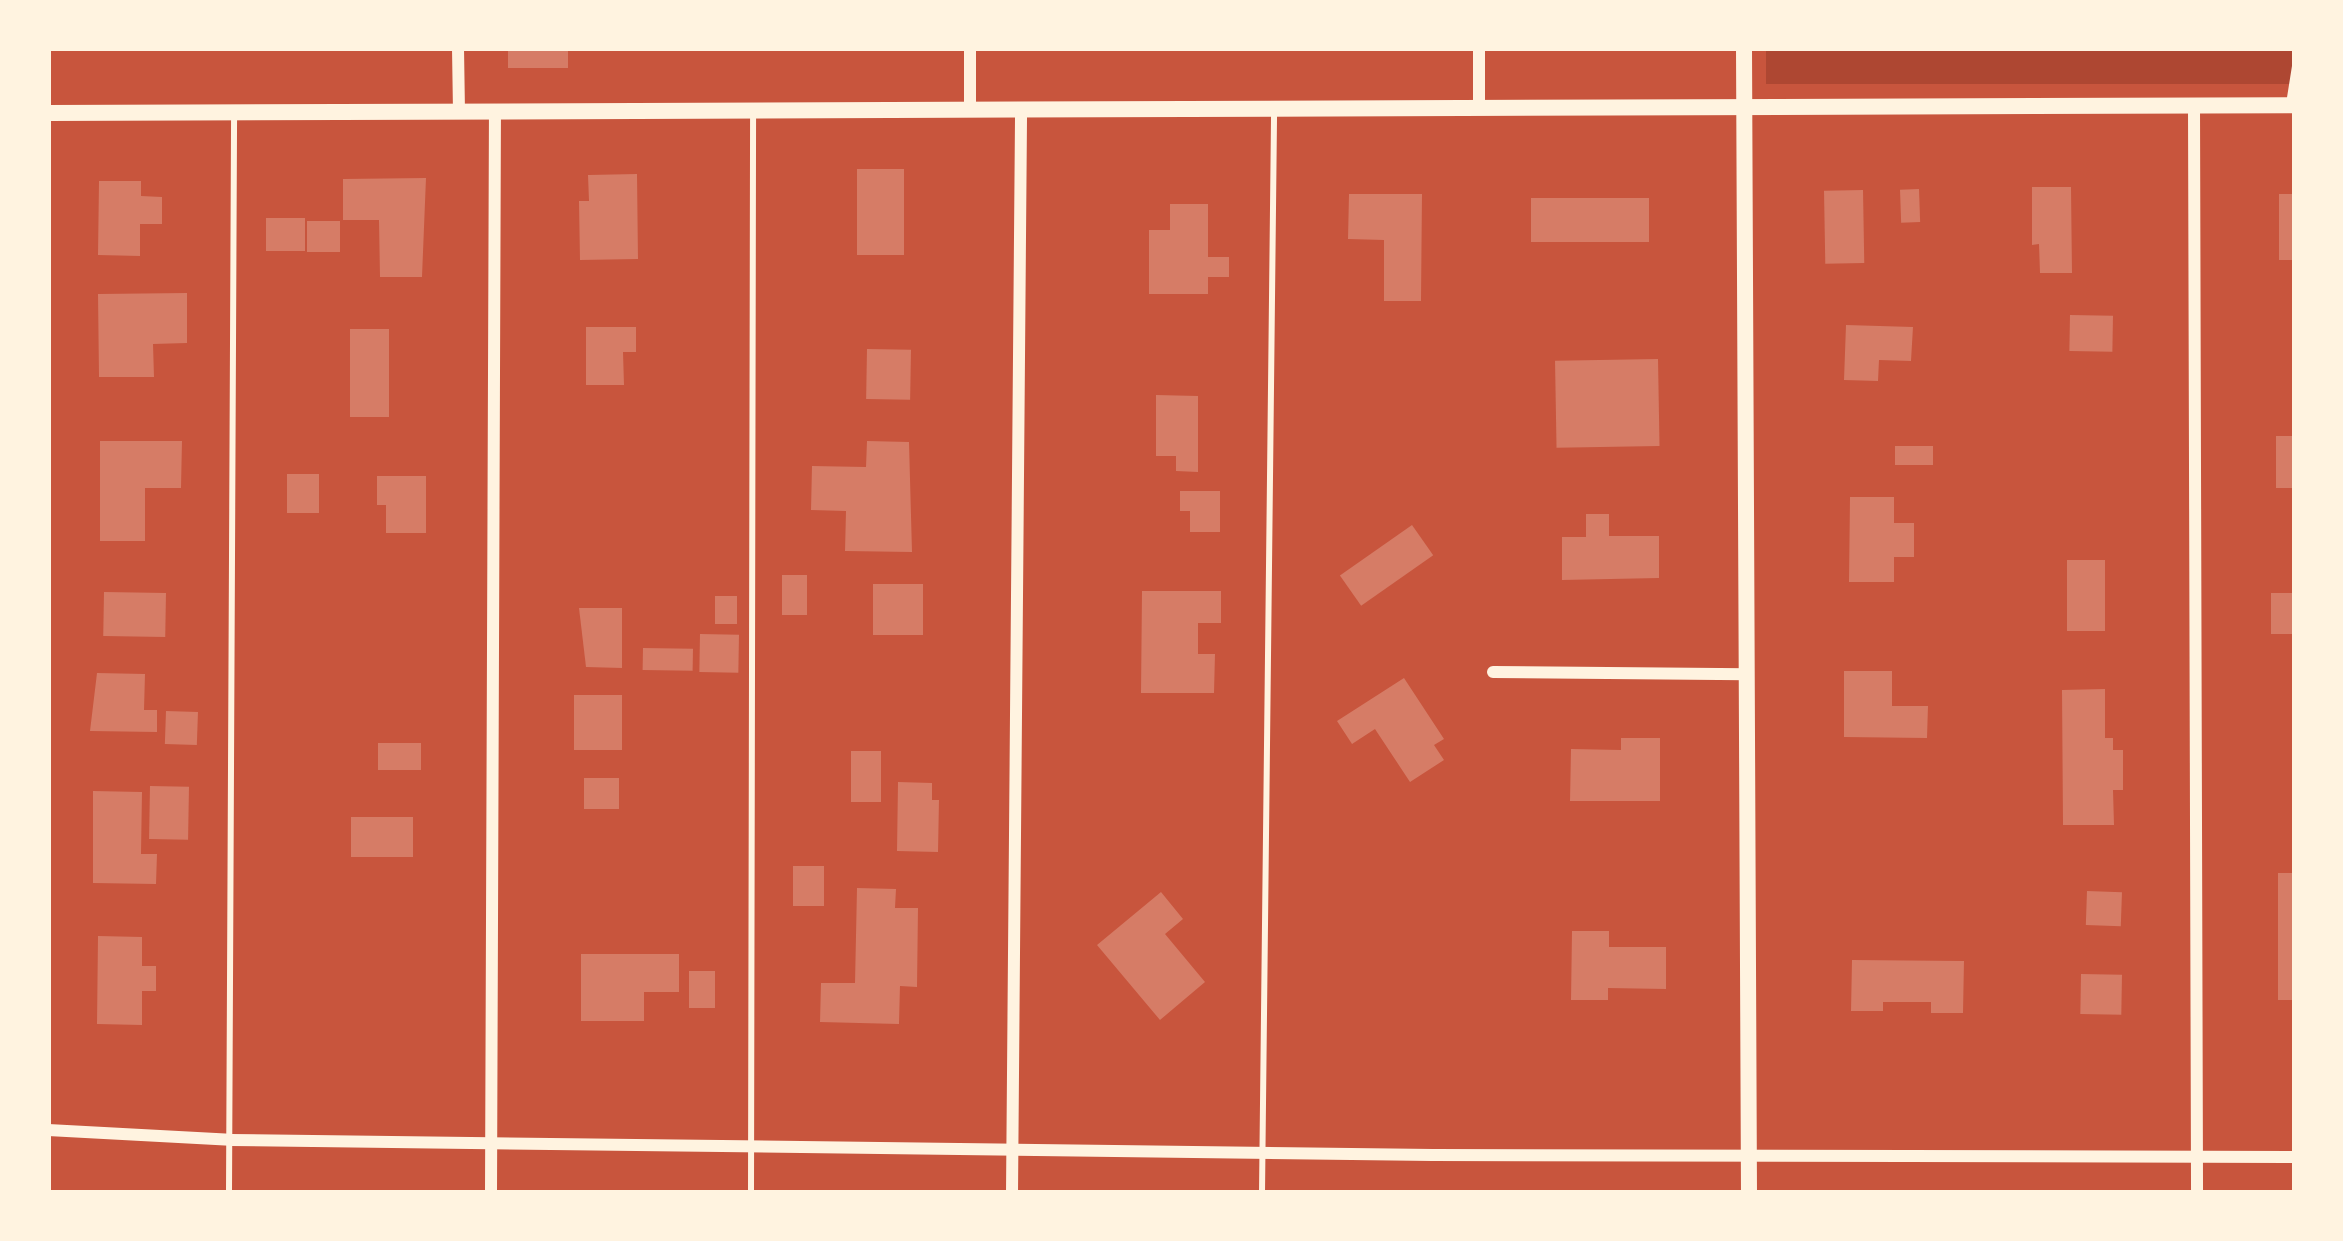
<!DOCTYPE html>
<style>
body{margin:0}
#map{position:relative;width:2343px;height:1241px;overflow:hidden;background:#c8553d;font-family:Manrope,sans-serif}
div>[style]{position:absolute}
.green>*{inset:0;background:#ae4732;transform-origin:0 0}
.building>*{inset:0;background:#d67c66;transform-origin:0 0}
.service>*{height:6px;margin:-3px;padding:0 3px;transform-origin:3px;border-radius:3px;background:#fff3e0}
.minor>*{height:12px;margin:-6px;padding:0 6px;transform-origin:6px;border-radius:6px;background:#fff3e0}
.tertiary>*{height:16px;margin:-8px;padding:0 8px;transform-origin:8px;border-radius:8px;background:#fff3e0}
span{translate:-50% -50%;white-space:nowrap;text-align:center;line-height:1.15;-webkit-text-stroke:9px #fff3e0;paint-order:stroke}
.frame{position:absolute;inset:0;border:51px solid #fff3e0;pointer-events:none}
</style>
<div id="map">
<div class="green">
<i style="left:1766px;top:48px;width:529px;height:36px"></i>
</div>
<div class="building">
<i style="left:508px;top:48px;width:60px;height:20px"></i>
<i style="left:857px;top:169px;width:47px;height:86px"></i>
<i style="clip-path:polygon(637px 174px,638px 259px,580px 260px,579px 201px,589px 201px,588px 175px)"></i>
<i style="clip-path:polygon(426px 178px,422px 277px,380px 277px,379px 220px,343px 220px,343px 179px)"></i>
<i style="clip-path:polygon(99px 181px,141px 181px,141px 196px,162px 197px,162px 224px,140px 224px,140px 256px,98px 255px)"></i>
<i style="clip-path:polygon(2032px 187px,2071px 187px,2072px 273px,2040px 273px,2039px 244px,2032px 245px)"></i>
<i style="left:1919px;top:189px;width:33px;height:19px;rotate:88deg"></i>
<i style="left:1863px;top:190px;width:73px;height:39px;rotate:89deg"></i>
<i style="clip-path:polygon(1349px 194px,1422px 194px,1421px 301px,1384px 301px,1384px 240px,1348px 239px)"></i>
<i style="left:2279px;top:194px;width:16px;height:66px"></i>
<i style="left:1649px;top:198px;width:44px;height:118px;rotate:90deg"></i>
<i style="clip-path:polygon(1170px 204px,1208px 204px,1208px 257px,1229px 257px,1229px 277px,1208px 277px,1208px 294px,1149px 294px,1149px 230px,1170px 230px)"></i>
<i style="left:266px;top:218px;width:39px;height:33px"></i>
<i style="left:340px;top:221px;width:31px;height:33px;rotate:90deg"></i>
<i style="clip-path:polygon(187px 293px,187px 343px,153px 344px,154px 377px,99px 377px,98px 294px)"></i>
<i style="left:2070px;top:315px;width:43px;height:36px;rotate:1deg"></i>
<i style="clip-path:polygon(1846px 325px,1913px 327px,1911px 361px,1879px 360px,1878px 381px,1844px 380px)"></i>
<i style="clip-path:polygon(586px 327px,636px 327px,636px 352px,623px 352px,624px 385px,586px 385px)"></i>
<i style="left:350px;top:329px;width:39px;height:88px"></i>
<i style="left:867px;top:349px;width:44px;height:50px;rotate:1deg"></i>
<i style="left:1658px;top:359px;width:87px;height:103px;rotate:89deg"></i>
<i style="clip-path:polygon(1156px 395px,1198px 396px,1198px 472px,1176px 471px,1176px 456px,1156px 456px)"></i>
<i style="left:2276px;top:436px;width:19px;height:52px"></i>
<i style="clip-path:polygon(100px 441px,182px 441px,181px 488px,145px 488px,145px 541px,100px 541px)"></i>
<i style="clip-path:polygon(867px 441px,909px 442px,912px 552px,845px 551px,846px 511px,811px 510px,812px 466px,866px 467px)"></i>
<i style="left:1895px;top:446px;width:38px;height:19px"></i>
<i style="left:287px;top:474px;width:32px;height:39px"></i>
<i style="clip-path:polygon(377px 476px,426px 476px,426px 533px,386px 533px,386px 505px,377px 505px)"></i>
<i style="clip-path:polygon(1180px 491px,1220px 491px,1220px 532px,1190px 532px,1190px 511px,1180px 511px)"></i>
<i style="clip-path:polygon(1850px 497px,1894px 497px,1894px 523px,1914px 523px,1914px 557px,1894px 557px,1894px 582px,1849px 582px)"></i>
<i style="clip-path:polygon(1586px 514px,1609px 514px,1609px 536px,1659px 536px,1659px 578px,1562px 580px,1562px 537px,1586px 537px)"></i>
<i style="left:1412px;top:525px;width:37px;height:88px;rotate:55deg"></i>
<i style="left:2067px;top:560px;width:38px;height:71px"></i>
<i style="left:782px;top:575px;width:25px;height:40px"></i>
<i style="left:873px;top:584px;width:50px;height:51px"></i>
<i style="clip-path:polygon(1142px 591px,1221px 591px,1221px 623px,1198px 623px,1198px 654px,1215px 654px,1214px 693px,1141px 693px)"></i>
<i style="left:104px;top:592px;width:62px;height:44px;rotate:1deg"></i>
<i style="left:2271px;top:593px;width:24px;height:41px"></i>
<i style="left:715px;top:596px;width:22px;height:28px"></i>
<i style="clip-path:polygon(579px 608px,622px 608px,622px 668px,586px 667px)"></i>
<i style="left:700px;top:634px;width:39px;height:38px;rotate:1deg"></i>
<i style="left:643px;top:648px;width:50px;height:22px;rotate:1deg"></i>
<i style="clip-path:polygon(1844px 671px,1892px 671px,1892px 706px,1928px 706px,1927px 738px,1844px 737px)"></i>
<i style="clip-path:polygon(97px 673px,145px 674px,144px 710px,157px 710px,157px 732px,90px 731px)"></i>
<i style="clip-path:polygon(1404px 678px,1444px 739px,1434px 745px,1444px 760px,1410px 782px,1375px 729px,1352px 744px,1337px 721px)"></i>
<i style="clip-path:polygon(2105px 689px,2105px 738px,2113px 738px,2113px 750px,2123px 750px,2123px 790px,2113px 790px,2114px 825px,2063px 825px,2062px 690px)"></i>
<i style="left:574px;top:695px;width:48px;height:55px"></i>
<i style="left:166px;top:711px;width:32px;height:33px;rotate:2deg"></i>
<i style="clip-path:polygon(1621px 738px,1660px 738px,1660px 801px,1570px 801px,1571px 749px,1621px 750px)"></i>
<i style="left:378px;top:743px;width:43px;height:27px"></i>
<i style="left:851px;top:751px;width:30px;height:51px"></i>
<i style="left:584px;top:778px;width:35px;height:31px"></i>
<i style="clip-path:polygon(898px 782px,932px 783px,932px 800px,939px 800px,938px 852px,897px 851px)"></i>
<i style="left:150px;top:786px;width:39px;height:53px;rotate:1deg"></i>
<i style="clip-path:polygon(93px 791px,142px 792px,141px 854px,157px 854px,156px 884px,93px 883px)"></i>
<i style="left:351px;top:817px;width:62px;height:40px"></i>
<i style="left:793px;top:866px;width:31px;height:40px"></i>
<i style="left:2278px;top:873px;width:17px;height:127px"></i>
<i style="clip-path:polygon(857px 888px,896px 889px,895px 908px,918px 908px,917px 987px,900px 986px,899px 1024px,820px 1022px,821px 983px,855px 983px)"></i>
<i style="left:2087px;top:891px;width:35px;height:34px;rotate:2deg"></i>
<i style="clip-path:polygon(1161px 892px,1183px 919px,1165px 934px,1205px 982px,1160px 1020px,1097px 945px)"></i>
<i style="clip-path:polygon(1572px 931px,1609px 931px,1609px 947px,1666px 947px,1666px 989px,1608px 988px,1608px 1000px,1571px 1000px)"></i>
<i style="clip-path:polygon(98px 936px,142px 937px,142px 966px,156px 966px,156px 991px,142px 991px,142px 1025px,97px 1024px)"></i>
<i style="clip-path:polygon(581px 954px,679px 954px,679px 992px,644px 992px,644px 1021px,581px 1021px)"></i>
<i style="clip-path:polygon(1852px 960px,1964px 961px,1963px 1013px,1931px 1013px,1931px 1002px,1883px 1002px,1883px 1011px,1851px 1011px)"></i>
<i style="left:689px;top:971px;width:26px;height:37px"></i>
<i style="left:2081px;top:974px;width:41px;height:40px;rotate:1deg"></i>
</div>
<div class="service">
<i style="left:2289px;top:104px;width:38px;rotate:-81deg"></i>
<i style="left:229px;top:1193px;width:1077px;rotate:-89.73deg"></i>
<i style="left:751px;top:1193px;width:1079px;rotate:-89.89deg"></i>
<i style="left:1262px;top:1193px;width:1081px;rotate:-89.36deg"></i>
</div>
<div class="minor">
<i style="left:458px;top:48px;width:64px;rotate:89.1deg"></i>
<i style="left:970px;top:48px;width:62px;rotate:90deg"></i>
<i style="left:1479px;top:48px;width:60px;rotate:90deg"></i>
<i style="left:2194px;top:105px;width:1088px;rotate:89.84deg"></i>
<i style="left:1493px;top:672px;width:254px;rotate:0.5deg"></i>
<i style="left:48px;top:1130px;width:182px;rotate:3.1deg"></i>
<i style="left:230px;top:1140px;width:1203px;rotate:0.71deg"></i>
<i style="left:1433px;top:1155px;width:862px;rotate:0.13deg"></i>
<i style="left:491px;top:1193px;width:1081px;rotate:-89.79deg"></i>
<i style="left:1012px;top:1193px;width:1083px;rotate:-89.52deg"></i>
</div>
<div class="tertiary">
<i style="left:1744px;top:48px;width:1145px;rotate:89.75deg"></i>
<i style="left:48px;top:113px;width:2247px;rotate:-0.2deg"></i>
</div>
<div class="frame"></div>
</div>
